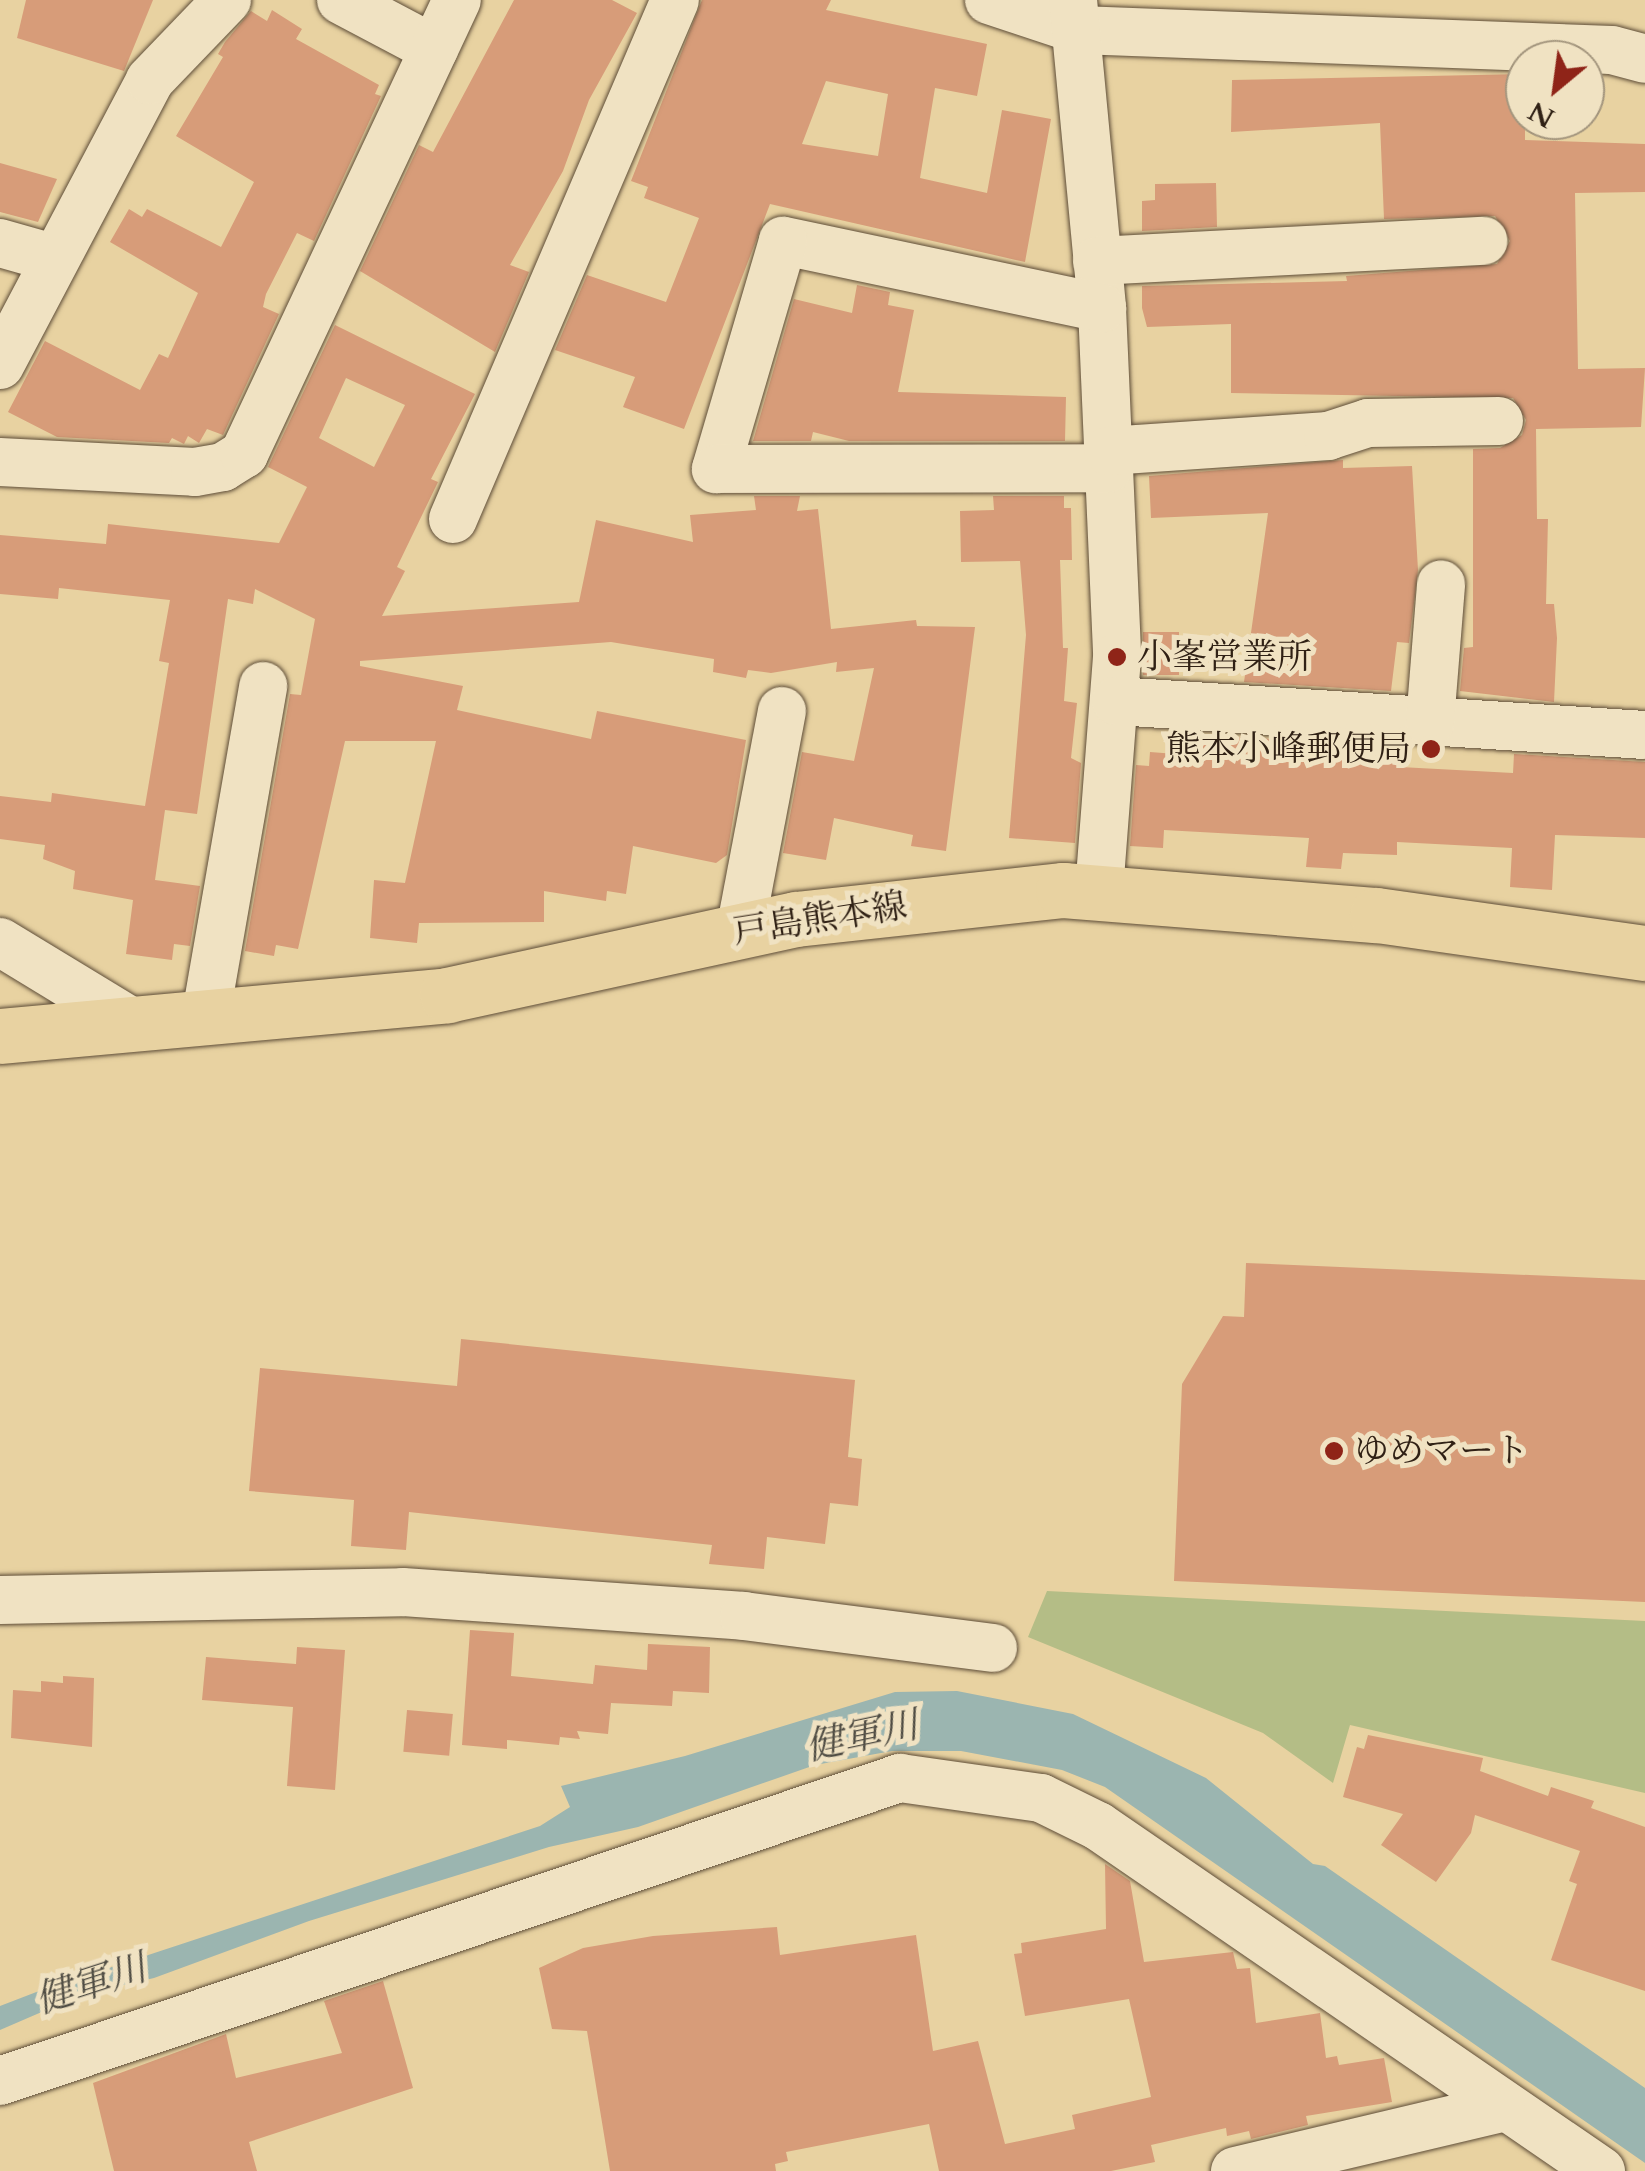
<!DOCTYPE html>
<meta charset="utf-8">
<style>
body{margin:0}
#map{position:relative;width:1645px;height:2171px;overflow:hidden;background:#e8d2a1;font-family:Cardo,"Noto Serif JP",serif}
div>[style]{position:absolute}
.green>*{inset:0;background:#b4bd86}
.water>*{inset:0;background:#9bb5b0}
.building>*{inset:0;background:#d79c79;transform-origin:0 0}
.roads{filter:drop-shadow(0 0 2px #5e4d38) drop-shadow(0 0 2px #5e4d38)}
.minor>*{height:48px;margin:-24px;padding:0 24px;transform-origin:24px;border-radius:24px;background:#f0e2c2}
.major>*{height:55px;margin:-27.5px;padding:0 27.5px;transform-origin:27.5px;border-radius:27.5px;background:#e8d2a1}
.dots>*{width:28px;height:28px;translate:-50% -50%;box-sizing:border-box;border:5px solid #f0e2c2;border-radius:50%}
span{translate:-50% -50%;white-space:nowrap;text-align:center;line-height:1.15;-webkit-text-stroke:10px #f0e2c2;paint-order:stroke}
.poi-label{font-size:35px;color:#302115}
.left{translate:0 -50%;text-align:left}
.right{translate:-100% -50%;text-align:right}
.street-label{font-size:35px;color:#302115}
.water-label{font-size:38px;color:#504d44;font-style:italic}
.north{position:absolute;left:1505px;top:40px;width:100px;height:100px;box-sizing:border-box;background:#f0e2c2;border:2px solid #a3957d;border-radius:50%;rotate:209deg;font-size:28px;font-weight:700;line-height:40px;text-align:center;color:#302115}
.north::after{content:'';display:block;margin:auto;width:35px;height:45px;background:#8f2418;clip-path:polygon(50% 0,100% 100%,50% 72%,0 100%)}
</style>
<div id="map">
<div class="green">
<i style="clip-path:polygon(1047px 1591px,1645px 1621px,1645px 1793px,1350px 1725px,1333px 1783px,1263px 1733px,1028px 1637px)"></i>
</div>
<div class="water">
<i style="clip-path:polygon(957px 1691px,1073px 1714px,1206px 1778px,1313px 1864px,1325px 1866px,1645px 2088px,1645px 2163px,1105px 1787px,1062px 1770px,961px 1751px,892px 1751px,815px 1765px,638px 1827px,549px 1847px,309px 1921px,154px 1978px,81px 1995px,0 2030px,0 2006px,39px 1991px,540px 1826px,570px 1807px,561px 1786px,685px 1756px,895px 1692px)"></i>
</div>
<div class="building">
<i style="clip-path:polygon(26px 0,153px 0,124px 71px,17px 38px)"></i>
<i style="clip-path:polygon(514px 0,612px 0,637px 13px,589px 100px,563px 171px,510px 265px,529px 272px,495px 352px,360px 271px,419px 145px,433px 152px)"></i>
<i style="clip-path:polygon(evenodd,702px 0,831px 0,826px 10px,987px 44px,977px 96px,935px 88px,920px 178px,987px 193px,1002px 110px,1051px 119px,1025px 262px,770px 204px,684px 429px,623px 407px,635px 377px,555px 350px,587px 275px,666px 302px,699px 218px,644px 198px,648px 187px,631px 181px,702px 0,826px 81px,888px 94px,878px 156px,802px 144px,826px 81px)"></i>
<i style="clip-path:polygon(272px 10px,302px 29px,296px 39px,379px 85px,375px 94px,381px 96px,314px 241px,297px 233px,266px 294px,263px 307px,279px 314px,223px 435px,207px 429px,199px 443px,188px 436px,184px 444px,172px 438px,169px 443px,57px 437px,8px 412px,45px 341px,140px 390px,159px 354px,168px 358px,198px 293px,110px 242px,129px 209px,142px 217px,147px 209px,221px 247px,254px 182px,176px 136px,223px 57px,218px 54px,225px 42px,251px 11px,267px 21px)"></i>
<i style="clip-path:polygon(1525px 74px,1525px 140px,1645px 144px,1645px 192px,1575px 193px,1578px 369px,1645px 368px,1641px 427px,1536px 429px,1537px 519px,1548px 519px,1546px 604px,1554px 604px,1557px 638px,1554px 702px,1460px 691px,1464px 648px,1473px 647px,1473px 449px,1500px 448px,1522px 435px,1526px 420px,1513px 398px,1231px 393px,1231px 324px,1147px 327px,1142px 308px,1142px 286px,1347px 281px,1346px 276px,1497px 264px,1510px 241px,1495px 216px,1384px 219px,1380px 123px,1231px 132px,1232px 80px)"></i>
<i style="clip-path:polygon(0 163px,57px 179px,38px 222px,0 212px)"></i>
<i style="clip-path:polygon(1216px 183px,1217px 227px,1142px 231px,1142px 201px,1155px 200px,1155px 184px)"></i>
<i style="clip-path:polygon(857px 285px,890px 292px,888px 305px,914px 310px,898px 392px,1066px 397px,1065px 441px,849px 441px,813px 432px,811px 441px,753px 441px,794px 299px,852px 313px)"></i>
<i style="clip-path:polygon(evenodd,335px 325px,475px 394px,431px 479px,438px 482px,397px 567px,405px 571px,382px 616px,579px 602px,596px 520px,693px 542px,690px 515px,756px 510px,754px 496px,800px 496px,797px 511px,818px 509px,831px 629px,916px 620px,917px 626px,975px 627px,946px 851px,911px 846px,913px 835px,834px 818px,826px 860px,783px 853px,802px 752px,854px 761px,874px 668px,836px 672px,837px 662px,771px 673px,748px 670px,746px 678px,713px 672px,714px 659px,611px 642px,360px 661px,360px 666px,463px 686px,457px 710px,591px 739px,597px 711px,746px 740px,727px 855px,716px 863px,633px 846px,626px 894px,607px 891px,606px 901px,544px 891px,544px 922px,419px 923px,417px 943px,370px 938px,374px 880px,405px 883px,436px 741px,345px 741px,298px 949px,276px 945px,274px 956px,245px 951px,290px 694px,301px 695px,315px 619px,255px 589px,253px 604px,228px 599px,197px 814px,165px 810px,155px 880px,200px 886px,190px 946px,174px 944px,172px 960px,126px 954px,133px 900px,73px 889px,75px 871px,43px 859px,45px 845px,0 839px,0 796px,51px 802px,52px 793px,145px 806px,169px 663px,159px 661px,170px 600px,59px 588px,58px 599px,0 594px,0 535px,106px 544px,108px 524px,279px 543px,307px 487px,268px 467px,335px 325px,346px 378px,405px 405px,374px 467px,319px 438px,346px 378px)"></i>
<i style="clip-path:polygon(1343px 460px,1343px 468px,1412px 466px,1418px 570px,1409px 643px,1397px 642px,1391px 691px,1244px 682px,1268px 513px,1151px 518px,1149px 476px)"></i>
<i style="clip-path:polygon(993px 496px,1064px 496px,1064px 508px,1071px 508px,1072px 560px,1060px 560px,1063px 648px,1068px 648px,1064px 701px,1077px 703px,1071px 758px,1081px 763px,1075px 843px,1009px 838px,1026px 635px,1020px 561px,961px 562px,960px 511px,994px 510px)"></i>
<i style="left:1143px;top:632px;width:36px;height:43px"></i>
<i style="clip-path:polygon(1178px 733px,1384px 746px,1401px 751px,1400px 767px,1513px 773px,1514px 754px,1645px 762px,1645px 838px,1555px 835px,1552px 890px,1510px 887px,1512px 848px,1397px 842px,1397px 855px,1343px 853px,1341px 869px,1306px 867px,1309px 838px,1164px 830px,1163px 848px,1130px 846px,1136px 765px,1149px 766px,1150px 752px,1176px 754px)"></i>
<i style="clip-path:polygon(1246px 1263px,1645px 1280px,1645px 1602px,1174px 1581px,1182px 1384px,1223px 1316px,1244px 1317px)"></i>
<i style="clip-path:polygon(461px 1339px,855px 1380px,848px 1457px,862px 1459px,858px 1506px,830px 1503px,825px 1544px,767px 1537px,764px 1569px,709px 1564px,712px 1545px,409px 1512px,406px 1550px,351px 1546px,354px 1500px,249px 1491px,260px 1368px,457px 1386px)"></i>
<i style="clip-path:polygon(470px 1630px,514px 1633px,511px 1676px,593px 1684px,595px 1665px,647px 1670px,648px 1644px,710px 1647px,709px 1693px,673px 1691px,672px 1706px,611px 1703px,608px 1734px,577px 1731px,580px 1739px,560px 1737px,559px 1745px,507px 1740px,507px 1749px,462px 1745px)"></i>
<i style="clip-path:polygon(297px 1647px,345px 1650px,335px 1790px,287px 1786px,293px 1707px,202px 1700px,206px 1657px,296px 1664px)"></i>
<i style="clip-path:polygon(63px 1676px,94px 1678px,92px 1747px,11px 1738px,13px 1690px,41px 1692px,41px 1681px,63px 1683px)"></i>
<i style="left:407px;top:1710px;width:46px;height:42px;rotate:5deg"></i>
<i style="clip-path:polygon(1368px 1735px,1483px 1758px,1480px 1771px,1548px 1796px,1551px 1787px,1594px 1801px,1591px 1808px,1645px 1827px,1645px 1991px,1551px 1960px,1577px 1884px,1569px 1881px,1580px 1851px,1475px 1815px,1471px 1833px,1436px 1882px,1381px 1845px,1403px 1814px,1343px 1797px,1357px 1747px,1364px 1749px)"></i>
<i style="clip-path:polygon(1105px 1864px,1130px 1881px,1144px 1962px,1233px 1952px,1237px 1969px,1250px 1968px,1256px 2023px,1320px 2013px,1326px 2058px,1337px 2056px,1339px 2065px,1384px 2058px,1392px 2102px,1306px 2116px,1308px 2125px,1251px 2139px,1249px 2131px,1227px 2136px,1226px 2128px,1151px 2145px,1155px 2162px,1111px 2171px,939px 2171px,929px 2124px,786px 2152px,788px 2161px,775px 2164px,776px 2171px,610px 2171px,587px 2031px,552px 2029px,539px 1968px,583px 1948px,653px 1936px,777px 1927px,780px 1955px,916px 1935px,933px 2051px,978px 2041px,1005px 2144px,1075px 2129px,1072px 2115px,1151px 2097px,1129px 1999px,1025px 2016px,1014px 1954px,1022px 1953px,1021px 1943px,1106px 1929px)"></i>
<i style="clip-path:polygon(383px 1981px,413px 2088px,249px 2142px,257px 2171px,114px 2171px,93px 2083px,226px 2034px,236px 2078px,342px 2053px,324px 2001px)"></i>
</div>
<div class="roads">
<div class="minor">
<i style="left:341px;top:0;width:105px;rotate:27.8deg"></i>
<i style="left:989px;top:0;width:95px;rotate:18.4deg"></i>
<i style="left:1079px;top:30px;width:533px;rotate:2.15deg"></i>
<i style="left:1612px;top:50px;width:34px;rotate:15deg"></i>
<i style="left:1073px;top:0;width:309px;rotate:84.6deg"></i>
<i style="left:1102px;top:308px;width:349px;rotate:87.5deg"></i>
<i style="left:1117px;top:657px;width:234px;rotate:94.4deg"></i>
<i style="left:0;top:243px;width:55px;rotate:15.8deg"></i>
<i style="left:1097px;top:261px;width:387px;rotate:-3deg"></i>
<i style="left:1102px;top:308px;width:326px;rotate:-168.1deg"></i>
<i style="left:783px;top:241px;width:238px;rotate:106.4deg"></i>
<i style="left:716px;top:469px;width:392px;rotate:-0.1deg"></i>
<i style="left:0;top:365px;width:322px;rotate:-62.2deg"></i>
<i style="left:150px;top:80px;width:111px;rotate:-46.1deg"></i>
<i style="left:1108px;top:451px;width:221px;rotate:-3.9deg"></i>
<i style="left:1328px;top:436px;width:42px;rotate:-18deg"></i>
<i style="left:1368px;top:423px;width:131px;rotate:-0.9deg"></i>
<i style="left:0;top:462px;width:195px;rotate:2.9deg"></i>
<i style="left:195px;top:472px;width:28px;rotate:-10deg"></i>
<i style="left:223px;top:467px;width:25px;rotate:-32deg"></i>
<i style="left:244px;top:454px;width:501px;rotate:-64.87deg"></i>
<i style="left:453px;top:519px;width:564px;rotate:-66.84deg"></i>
<i style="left:1116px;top:701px;width:530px;rotate:3.68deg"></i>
<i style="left:1430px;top:722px;width:138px;rotate:-85.4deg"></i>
<i style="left:740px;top:931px;width:224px;rotate:-79.2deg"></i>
<i style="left:0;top:942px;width:162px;rotate:31.3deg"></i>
<i style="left:205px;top:1020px;width:339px;rotate:-80.1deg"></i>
<i style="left:0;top:1600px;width:403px;rotate:-1.1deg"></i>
<i style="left:403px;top:1592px;width:342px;rotate:4deg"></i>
<i style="left:744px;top:1616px;width:251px;rotate:7.3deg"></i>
<i style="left:0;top:2081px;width:950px;rotate:-18.61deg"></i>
<i style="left:900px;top:1778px;width:142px;rotate:8.1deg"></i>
<i style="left:1041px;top:1798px;width:64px;rotate:26.2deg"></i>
<i style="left:1098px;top:1826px;width:610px;rotate:34.45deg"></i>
<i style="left:1235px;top:2171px;width:273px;rotate:-13.3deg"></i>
</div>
<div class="major">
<i style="left:0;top:1036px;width:449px;rotate:-5.2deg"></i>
<i style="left:447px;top:995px;width:357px;rotate:-12.3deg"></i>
<i style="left:796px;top:919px;width:269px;rotate:-6.2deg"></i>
<i style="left:1063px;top:890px;width:315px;rotate:4.6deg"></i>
<i style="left:1377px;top:915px;width:271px;rotate:8.1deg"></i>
</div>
</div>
<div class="dots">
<i style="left:1117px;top:657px;background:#8f2418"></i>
<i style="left:1431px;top:749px;background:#8f2418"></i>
<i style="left:1334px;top:1451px;background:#8f2418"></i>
</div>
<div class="poi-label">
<span class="left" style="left:1137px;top:657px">小峯営業所</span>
<span class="right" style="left:1411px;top:749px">熊本小峰郵便局</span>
<span class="left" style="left:1354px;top:1451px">ゆめマート</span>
</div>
<div class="street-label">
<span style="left:820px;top:919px;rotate:-9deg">戸島熊本線</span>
</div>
<div class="water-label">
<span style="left:862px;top:1737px;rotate:-12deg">健軍川</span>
<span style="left:91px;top:1985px;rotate:-18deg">健軍川</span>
</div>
<div class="north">N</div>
</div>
